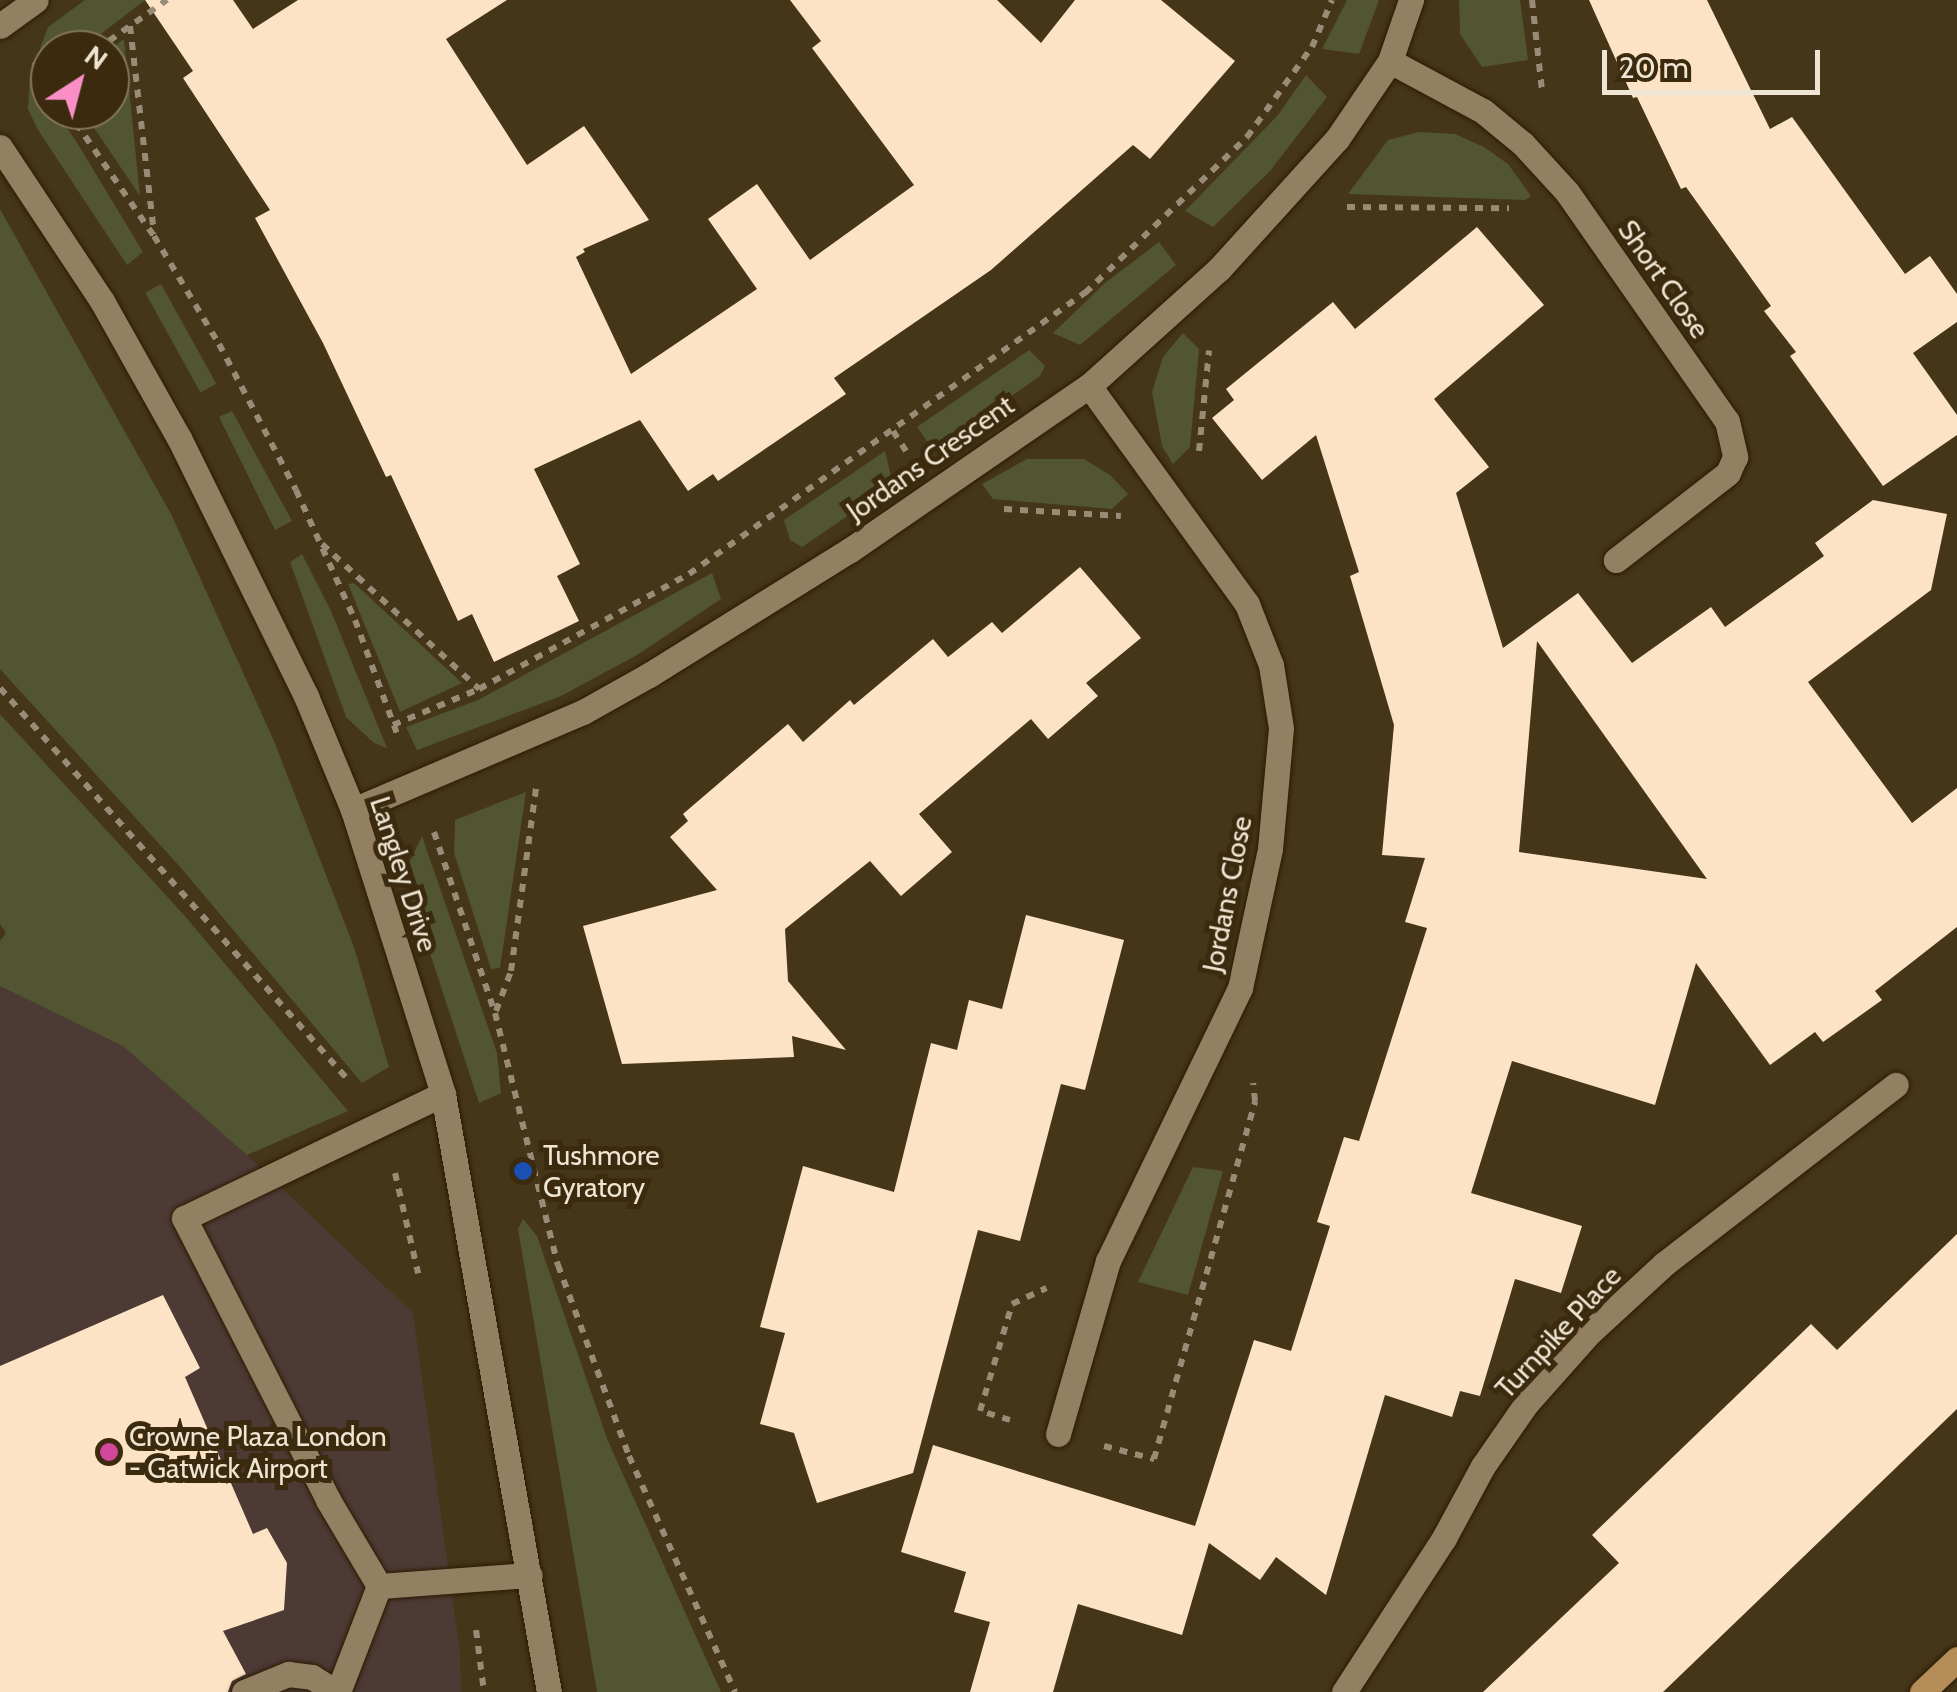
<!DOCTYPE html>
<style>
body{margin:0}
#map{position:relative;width:1957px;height:1692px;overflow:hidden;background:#453519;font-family:Cabin,sans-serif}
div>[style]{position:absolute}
.commercial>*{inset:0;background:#4e3a35}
.green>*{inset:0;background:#525531;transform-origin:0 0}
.building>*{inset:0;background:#fde3c5}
.path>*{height:6px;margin-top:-3px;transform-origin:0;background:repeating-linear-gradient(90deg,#998c76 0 8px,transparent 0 16px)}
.roads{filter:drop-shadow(0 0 2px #2b1c01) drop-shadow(0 0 2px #2b1c01)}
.lane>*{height:25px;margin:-12.5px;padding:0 12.5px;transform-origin:12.5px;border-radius:12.5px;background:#938062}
.street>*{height:25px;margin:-12.5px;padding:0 12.5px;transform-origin:12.5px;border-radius:12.5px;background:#938062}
.primary>*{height:25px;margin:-12.5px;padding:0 12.5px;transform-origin:12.5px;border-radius:12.5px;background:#b48d58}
.dots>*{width:28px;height:28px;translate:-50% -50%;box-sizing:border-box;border:5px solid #3b2a0e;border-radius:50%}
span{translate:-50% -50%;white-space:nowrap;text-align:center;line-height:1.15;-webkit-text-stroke:10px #3b2a0e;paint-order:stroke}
.street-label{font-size:28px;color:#efe5d4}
.poi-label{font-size:28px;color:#efe5d4}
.left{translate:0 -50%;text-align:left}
.north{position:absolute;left:30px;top:30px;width:100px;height:100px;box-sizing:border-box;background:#3b2a0e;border:2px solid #83755d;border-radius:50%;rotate:36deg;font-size:28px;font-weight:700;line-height:40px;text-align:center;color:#efe5d4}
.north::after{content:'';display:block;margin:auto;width:35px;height:45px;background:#fa8fc8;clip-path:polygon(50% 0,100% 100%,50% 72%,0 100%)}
.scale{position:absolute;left:1602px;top:50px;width:218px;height:45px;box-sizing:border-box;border:5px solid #efe5d4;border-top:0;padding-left:12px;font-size:30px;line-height:35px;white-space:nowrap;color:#efe5d4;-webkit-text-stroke:8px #3b2a0e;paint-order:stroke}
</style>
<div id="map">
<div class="commercial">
<i style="clip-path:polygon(0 986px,123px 1046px,247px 1155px,413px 1313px,460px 1653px,461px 1692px,0 1692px)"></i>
</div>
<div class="green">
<i style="clip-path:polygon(85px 0,145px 0,80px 50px,50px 50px,50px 63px,40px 48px,48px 27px)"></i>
<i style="clip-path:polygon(1347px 0,1379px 0,1359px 54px,1322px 49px)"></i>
<i style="clip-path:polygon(1459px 0,1520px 0,1528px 60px,1482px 67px,1460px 34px)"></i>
<i style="clip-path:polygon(124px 39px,140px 196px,82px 110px,110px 110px,108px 50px)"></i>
<i style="clip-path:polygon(1306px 75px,1327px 97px,1270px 171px,1213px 227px,1185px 211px,1278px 115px)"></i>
<i style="clip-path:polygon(30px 76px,76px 141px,143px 252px,127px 265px,38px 130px,28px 109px)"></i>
<i style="clip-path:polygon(1419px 132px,1455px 134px,1484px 147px,1508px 164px,1531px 196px,1525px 200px,1348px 194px,1388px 140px)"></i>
<i style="clip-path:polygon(0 209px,171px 514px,274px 741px,354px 947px,389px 1067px,362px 1083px,182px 869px,0 669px)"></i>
<i style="clip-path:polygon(1159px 242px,1176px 265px,1080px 345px,1053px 333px,1105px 283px)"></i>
<i style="left:161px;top:284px;width:114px;height:18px;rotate:61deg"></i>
<i style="clip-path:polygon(1183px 333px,1199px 349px,1190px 447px,1173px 464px,1162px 446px,1152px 392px,1163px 357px)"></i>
<i style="clip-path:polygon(1029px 350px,1045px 366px,1040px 376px,942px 444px,927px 441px,917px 427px)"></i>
<i style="clip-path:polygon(232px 411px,292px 521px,275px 530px,219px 417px)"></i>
<i style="clip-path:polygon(885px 451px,893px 485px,802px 547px,790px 540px,784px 520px)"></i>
<i style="clip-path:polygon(1027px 459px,1084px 459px,1110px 475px,1128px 494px,1112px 509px,993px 499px,982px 484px)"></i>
<i style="clip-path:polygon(302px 554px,331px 611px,387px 748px,374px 743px,346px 717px,290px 562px)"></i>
<i style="clip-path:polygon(712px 573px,721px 599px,637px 655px,561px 696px,417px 750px,406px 727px,478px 700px)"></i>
<i style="clip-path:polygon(354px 583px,462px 683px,400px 712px,348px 584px)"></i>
<i style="clip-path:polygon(0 714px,184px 915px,348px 1111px,247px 1155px,123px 1046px,0 986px,0 941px,6px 933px,0 924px)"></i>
<i style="clip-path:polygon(526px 792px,500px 968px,491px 969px,454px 853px,455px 820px)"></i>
<i style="clip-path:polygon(422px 836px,497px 1053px,501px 1093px,479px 1103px,408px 886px,408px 865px)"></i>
<i style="clip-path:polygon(1193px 1167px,1223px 1171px,1188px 1295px,1138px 1282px)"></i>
<i style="clip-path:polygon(523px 1219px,537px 1236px,608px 1441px,721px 1692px,597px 1692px,518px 1229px)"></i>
</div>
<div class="building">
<i style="clip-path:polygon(145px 0,233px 0,253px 29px,298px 0,507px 0,446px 39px,527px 165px,584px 126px,649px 220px,583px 249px,585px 252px,576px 257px,631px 374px,757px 289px,708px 219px,757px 184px,810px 260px,914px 185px,812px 48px,821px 41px,790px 0,997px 0,1041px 43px,1075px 0,1161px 0,1235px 61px,1150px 159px,1133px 145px,991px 270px,834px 378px,846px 394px,718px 481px,713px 474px,688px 491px,640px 420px,534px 469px,580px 564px,557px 576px,579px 621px,494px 662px,472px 614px,458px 621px,391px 475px,386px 477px,323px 343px,255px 218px,270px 210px,183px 78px,193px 71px)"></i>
<i style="clip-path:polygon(1589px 0,1707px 0,1770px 129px,1792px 117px,1905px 274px,1930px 256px,1957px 294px,1957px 322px,1913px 353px,1957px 415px,1957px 435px,1883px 486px,1790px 356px,1796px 352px,1764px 311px,1771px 306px,1686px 187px,1681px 189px,1637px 97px,1633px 98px)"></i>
<i style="clip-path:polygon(evenodd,1477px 227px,1544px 305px,1434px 399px,1489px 467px,1456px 493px,1503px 648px,1578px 593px,1632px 663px,1711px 607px,1725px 627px,1824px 556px,1815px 543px,1873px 500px,1947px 514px,1931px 590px,1808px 682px,1912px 823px,1957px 788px,1957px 927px,1875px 991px,1882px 1000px,1823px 1042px,1815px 1032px,1770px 1065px,1696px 963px,1655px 1105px,1512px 1061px,1471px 1193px,1582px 1226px,1561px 1293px,1515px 1279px,1480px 1396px,1460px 1391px,1452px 1417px,1385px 1395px,1326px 1595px,1276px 1557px,1260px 1580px,1209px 1543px,1182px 1635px,1078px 1604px,1053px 1692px,970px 1692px,990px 1622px,954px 1612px,966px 1572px,901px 1552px,933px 1445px,1195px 1526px,1254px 1340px,1291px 1351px,1330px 1226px,1317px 1222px,1344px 1137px,1359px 1141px,1427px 928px,1405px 922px,1425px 858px,1382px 855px,1394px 725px,1350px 576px,1359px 572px,1316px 435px,1262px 480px,1212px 418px,1234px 400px,1226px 389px,1333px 302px,1355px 329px,1477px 227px,1537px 641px,1707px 879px,1519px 852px,1537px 641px)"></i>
<i style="clip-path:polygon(1080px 567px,1141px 638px,1086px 683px,1098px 696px,1048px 739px,1031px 719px,919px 814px,952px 852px,901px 896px,870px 861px,785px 929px,788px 981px,846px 1050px,792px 1036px,794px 1057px,622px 1064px,583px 926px,717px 890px,670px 837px,688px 821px,683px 814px,788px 724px,803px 742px,850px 700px,854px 705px,933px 639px,948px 657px,992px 622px,1002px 633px)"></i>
<i style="clip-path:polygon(1026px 915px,1124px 940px,1085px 1090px,1061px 1084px,1020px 1241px,978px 1230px,913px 1473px,817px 1503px,794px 1433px,760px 1424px,785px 1333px,760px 1327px,803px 1166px,894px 1192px,931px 1043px,957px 1050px,969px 1000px,1002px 1009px)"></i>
<i style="clip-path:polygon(1957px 1234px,1957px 1409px,1663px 1692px,1483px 1692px,1619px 1563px,1592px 1535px,1811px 1324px,1837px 1350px)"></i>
<i style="clip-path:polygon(163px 1295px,200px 1368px,185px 1377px,253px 1534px,267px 1528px,287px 1563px,284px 1610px,223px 1631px,246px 1674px,232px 1681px,228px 1692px,0 1692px,0 1366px)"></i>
</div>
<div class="path">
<i style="left:1532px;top:0;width:92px;rotate:83.7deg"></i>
<i style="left:130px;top:26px;width:208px;rotate:83.4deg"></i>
<i style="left:96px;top:50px;width:87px;rotate:-35.2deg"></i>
<i style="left:34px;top:62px;width:28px;rotate:55deg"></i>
<i style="left:67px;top:110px;width:153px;rotate:55.4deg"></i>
<i style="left:154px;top:236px;width:126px;rotate:59deg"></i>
<i style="left:219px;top:344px;width:165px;rotate:62.2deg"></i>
<i style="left:296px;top:490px;width:143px;rotate:65.6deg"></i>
<i style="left:355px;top:620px;width:124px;rotate:69.7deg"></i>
<i style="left:1347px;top:207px;width:162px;rotate:0.4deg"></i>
<i style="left:893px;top:431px;width:24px;rotate:57deg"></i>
<i style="left:1199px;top:451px;width:101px;rotate:-84.3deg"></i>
<i style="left:1004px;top:509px;width:117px;rotate:3.4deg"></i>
<i style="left:322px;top:544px;width:214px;rotate:42.7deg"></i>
<i style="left:0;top:688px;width:528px;rotate:48.38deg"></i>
<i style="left:393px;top:725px;width:93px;rotate:-22.7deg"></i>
<i style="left:479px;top:689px;width:239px;rotate:-28.7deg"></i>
<i style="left:689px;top:574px;width:486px;rotate:-35.4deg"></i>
<i style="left:1085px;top:293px;width:225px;rotate:-43.9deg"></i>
<i style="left:1247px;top:137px;width:111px;rotate:-54.2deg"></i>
<i style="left:1312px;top:47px;width:51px;rotate:-66.9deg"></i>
<i style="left:434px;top:832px;width:191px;rotate:71.4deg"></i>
<i style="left:495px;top:1013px;width:260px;rotate:76deg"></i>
<i style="left:558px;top:1265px;width:204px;rotate:69.6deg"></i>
<i style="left:629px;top:1456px;width:259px;rotate:65.8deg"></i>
<i style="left:496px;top:1011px;width:43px;rotate:-69.4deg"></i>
<i style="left:511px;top:971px;width:185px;rotate:-82.2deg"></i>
<i style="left:395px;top:1173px;width:103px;rotate:77deg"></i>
<i style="left:1010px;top:1420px;width:31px;rotate:-163deg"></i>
<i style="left:980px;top:1411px;width:112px;rotate:-73.3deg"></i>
<i style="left:1012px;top:1304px;width:38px;rotate:-25deg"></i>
<i style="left:1104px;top:1446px;width:52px;rotate:14.6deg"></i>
<i style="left:1154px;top:1459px;width:372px;rotate:-74.2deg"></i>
<i style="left:1255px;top:1101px;width:18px;rotate:-96deg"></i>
<i style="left:476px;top:1630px;width:63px;rotate:82.6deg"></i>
</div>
<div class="roads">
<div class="lane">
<i style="left:443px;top:1094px;width:287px;rotate:154.4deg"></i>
<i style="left:184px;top:1218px;width:317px;rotate:62.9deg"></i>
<i style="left:328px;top:1500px;width:100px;rotate:59.3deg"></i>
<i style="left:379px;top:1586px;width:151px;rotate:-4.2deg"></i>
<i style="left:244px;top:1692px;width:48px;rotate:-22.2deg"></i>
<i style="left:288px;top:1674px;width:24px;rotate:7deg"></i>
<i style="left:312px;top:1677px;width:28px;rotate:32deg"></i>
<i style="left:338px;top:1692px;width:114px;rotate:-68.9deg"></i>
</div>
<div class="street">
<i style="left:0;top:26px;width:44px;rotate:-35.8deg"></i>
<i style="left:1390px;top:61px;width:106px;rotate:28.3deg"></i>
<i style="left:1483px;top:111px;width:52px;rotate:39.5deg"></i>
<i style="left:1523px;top:144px;width:65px;rotate:47.5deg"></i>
<i style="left:1567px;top:192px;width:279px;rotate:55.1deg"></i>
<i style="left:1727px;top:421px;width:37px;rotate:77deg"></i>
<i style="left:1735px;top:457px;width:17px;rotate:114deg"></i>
<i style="left:1728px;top:473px;width:142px;rotate:142.2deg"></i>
<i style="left:0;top:147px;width:185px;rotate:56.5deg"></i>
<i style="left:102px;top:301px;width:157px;rotate:60.7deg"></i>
<i style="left:179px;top:438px;width:288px;rotate:63.8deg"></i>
<i style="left:306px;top:696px;width:123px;rotate:67.6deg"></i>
<i style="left:353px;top:810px;width:298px;rotate:72.4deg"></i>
<i style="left:443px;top:1094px;width:607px;rotate:79.95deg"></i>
<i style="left:353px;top:810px;width:250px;rotate:-23.1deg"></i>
<i style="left:583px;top:712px;width:76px;rotate:-29.3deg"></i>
<i style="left:649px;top:675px;width:237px;rotate:-31.9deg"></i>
<i style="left:850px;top:550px;width:290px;rotate:-34.5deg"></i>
<i style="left:1089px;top:386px;width:175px;rotate:-42deg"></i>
<i style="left:1219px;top:269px;width:176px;rotate:-47.8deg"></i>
<i style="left:1337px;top:139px;width:94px;rotate:-55.8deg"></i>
<i style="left:1390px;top:61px;width:65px;rotate:-71deg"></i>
<i style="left:1058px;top:1434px;width:180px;rotate:-73.9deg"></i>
<i style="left:1108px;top:1261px;width:303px;rotate:-64.2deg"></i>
<i style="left:1240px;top:988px;width:142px;rotate:-77.8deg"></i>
<i style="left:1270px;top:849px;width:121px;rotate:-84.8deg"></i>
<i style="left:1281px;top:728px;width:64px;rotate:-99deg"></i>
<i style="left:1271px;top:665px;width:66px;rotate:-111.5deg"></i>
<i style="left:1247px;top:604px;width:269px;rotate:-125.9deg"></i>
<i style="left:1344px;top:1692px;width:184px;rotate:-57deg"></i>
<i style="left:1444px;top:1538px;width:82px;rotate:-61.6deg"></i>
<i style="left:1483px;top:1466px;width:75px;rotate:-55.3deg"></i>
<i style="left:1526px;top:1404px;width:95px;rotate:-48.4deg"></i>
<i style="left:1589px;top:1333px;width:102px;rotate:-42.6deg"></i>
<i style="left:1664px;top:1264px;width:293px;rotate:-37.7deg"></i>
</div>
<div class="primary">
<i style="left:1922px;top:1692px;width:48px;rotate:-43.3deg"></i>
</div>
</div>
<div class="dots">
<i style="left:523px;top:1171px;background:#1a4fb4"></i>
<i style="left:109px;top:1452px;background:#d1479c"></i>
</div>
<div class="street-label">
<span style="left:1664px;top:279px;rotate:55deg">Short Close</span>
<span style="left:930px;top:458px;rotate:-35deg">Jordans Crescent</span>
<span style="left:404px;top:874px;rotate:72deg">Langley Drive</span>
<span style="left:1227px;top:894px;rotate:-79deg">Jordans Close</span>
<span style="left:1558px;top:1332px;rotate:-47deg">Turnpike Place</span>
</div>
<div class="poi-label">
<span class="left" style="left:543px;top:1171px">Tushmore<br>Gyratory</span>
<span class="left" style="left:129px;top:1452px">Crowne Plaza London<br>- Gatwick Airport</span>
</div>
<div class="north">N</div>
<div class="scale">20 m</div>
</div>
